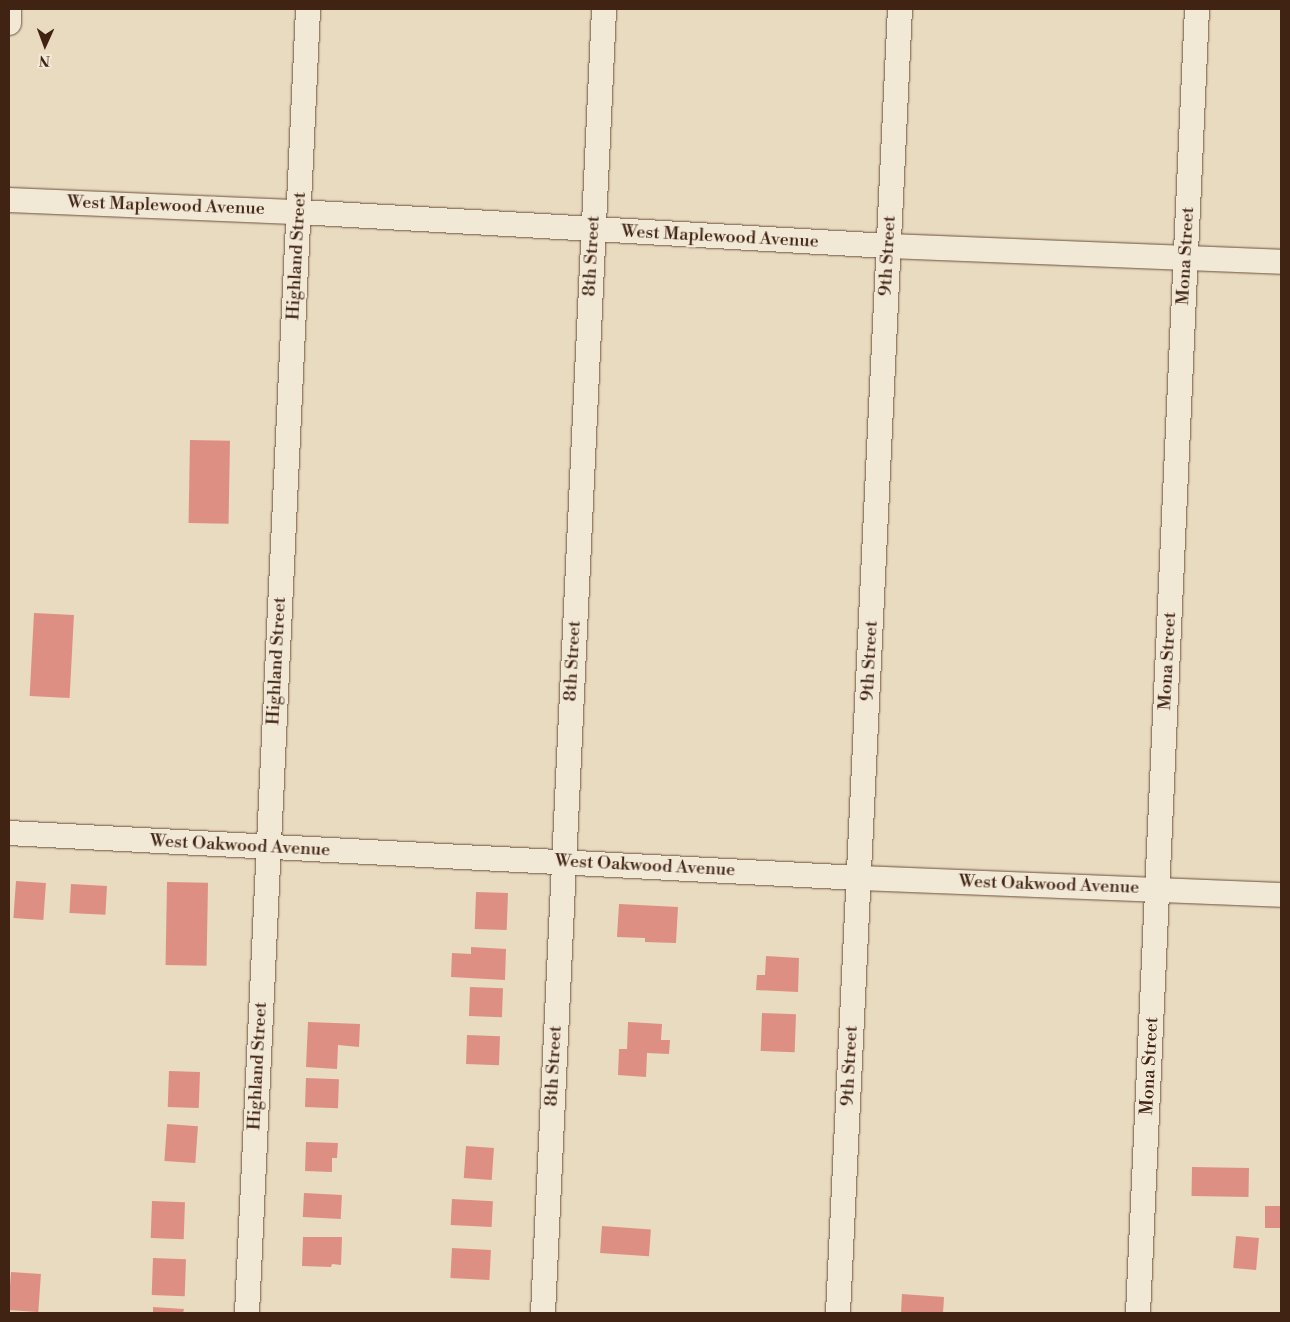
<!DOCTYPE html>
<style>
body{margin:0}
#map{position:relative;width:1290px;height:1322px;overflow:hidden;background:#e9dbbf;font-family:"Libre Bodoni",serif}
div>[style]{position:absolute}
.building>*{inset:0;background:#dd8f84;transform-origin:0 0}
.roads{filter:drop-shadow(0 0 1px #6b513e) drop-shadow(0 0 1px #6b513e)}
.street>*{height:24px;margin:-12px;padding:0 12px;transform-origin:12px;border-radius:12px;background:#f1e8d5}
span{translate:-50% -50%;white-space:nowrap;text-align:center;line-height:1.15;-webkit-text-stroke:4.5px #f1e8d5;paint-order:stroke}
.street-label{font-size:18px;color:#412313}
.frame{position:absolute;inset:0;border:10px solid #412313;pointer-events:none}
.north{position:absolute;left:20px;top:20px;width:50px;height:50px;-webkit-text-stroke:4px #f1e8d5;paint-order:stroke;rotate:182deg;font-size:14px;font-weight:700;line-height:20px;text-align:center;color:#412313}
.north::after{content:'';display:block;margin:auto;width:18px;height:22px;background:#412313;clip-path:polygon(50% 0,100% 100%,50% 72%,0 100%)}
</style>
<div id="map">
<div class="building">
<i style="left:190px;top:440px;width:40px;height:83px;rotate:1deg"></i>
<i style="left:34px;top:613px;width:40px;height:83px;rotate:3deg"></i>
<i style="left:16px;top:881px;width:30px;height:37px;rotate:4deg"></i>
<i style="left:167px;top:882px;width:41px;height:83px;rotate:1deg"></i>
<i style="left:71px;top:884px;width:36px;height:29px;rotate:3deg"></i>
<i style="left:476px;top:892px;width:32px;height:37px;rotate:2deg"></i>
<i style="clip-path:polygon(619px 904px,678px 907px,676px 943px,645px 942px,645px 938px,617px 937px)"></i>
<i style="clip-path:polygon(471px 947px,506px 949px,505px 980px,451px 977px,452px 953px,471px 954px)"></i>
<i style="clip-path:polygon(766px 956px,799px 958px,798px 992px,756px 990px,757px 975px,765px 975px)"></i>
<i style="left:470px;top:987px;width:33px;height:29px;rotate:2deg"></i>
<i style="left:762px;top:1013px;width:34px;height:38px;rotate:2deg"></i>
<i style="clip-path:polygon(308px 1022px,360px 1024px,359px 1047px,338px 1045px,337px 1069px,306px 1067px)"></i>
<i style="clip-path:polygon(628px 1022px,662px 1024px,661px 1040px,670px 1040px,669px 1054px,647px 1053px,646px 1077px,618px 1075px,619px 1049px,627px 1049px)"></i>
<i style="left:467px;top:1035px;width:33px;height:29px;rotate:2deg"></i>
<i style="left:169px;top:1071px;width:31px;height:36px;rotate:2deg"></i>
<i style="left:306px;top:1078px;width:33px;height:29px;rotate:2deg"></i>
<i style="left:167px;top:1124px;width:31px;height:37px;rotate:4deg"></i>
<i style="clip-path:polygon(306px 1142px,338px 1143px,337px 1158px,332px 1158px,332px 1172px,305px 1171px)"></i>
<i style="left:466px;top:1146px;width:28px;height:32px;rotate:4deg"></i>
<i style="left:1192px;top:1167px;width:57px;height:29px;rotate:1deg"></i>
<i style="left:304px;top:1193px;width:38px;height:24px;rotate:3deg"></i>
<i style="left:452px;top:1199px;width:41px;height:26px;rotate:3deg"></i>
<i style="left:152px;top:1201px;width:33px;height:37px;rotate:2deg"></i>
<i style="left:1265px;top:1206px;width:16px;height:22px"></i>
<i style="left:602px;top:1226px;width:49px;height:27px;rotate:4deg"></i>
<i style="left:1236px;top:1236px;width:23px;height:32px;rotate:5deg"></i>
<i style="clip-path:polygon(303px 1237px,342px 1237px,341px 1265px,332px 1264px,331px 1267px,302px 1266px)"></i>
<i style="left:452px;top:1248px;width:39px;height:30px;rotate:3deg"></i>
<i style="left:153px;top:1258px;width:33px;height:37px;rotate:2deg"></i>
<i style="left:11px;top:1272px;width:30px;height:38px;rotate:4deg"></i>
<i style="clip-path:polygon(902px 1294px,944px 1297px,943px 1313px,901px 1313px)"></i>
<i style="clip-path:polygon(153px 1307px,184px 1309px,183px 1313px,153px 1313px)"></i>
</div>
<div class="roads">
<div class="street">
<i style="left:9px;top:23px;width:14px;rotate:-90deg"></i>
<i style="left:9px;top:200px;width:290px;rotate:2.4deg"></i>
<i style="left:299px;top:212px;width:591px;rotate:3.3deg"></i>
<i style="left:889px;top:246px;width:392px;rotate:2.3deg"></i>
<i style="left:9px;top:833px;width:852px;rotate:3.03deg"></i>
<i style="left:860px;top:878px;width:421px;rotate:2.3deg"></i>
<i style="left:247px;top:1313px;width:1305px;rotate:-87.32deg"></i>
<i style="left:543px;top:1313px;width:1305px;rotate:-87.32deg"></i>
<i style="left:838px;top:1313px;width:1305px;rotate:-87.28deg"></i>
<i style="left:1138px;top:1313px;width:1305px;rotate:-87.41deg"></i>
</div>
</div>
<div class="street-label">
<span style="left:166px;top:206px;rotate:2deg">West Maplewood Avenue</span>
<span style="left:720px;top:237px;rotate:3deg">West Maplewood Avenue</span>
<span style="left:297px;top:256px;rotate:-87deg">Highland Street</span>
<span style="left:592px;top:256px;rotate:-87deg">8th Street</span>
<span style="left:888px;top:256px;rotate:-87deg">9th Street</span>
<span style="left:1186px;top:256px;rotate:-87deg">Mona Street</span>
<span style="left:277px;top:661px;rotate:-87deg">Highland Street</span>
<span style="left:573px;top:661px;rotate:-87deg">8th Street</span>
<span style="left:870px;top:661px;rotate:-87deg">9th Street</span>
<span style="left:1168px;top:661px;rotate:-87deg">Mona Street</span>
<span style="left:240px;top:846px;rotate:3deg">West Oakwood Avenue</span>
<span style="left:645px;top:866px;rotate:3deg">West Oakwood Avenue</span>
<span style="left:1049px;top:885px;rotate:2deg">West Oakwood Avenue</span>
<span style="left:258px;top:1066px;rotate:-87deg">Highland Street</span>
<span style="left:554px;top:1066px;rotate:-87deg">8th Street</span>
<span style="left:850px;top:1066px;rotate:-87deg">9th Street</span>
<span style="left:1150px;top:1066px;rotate:-87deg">Mona Street</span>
</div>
<div class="frame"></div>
<div class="north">N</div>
</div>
